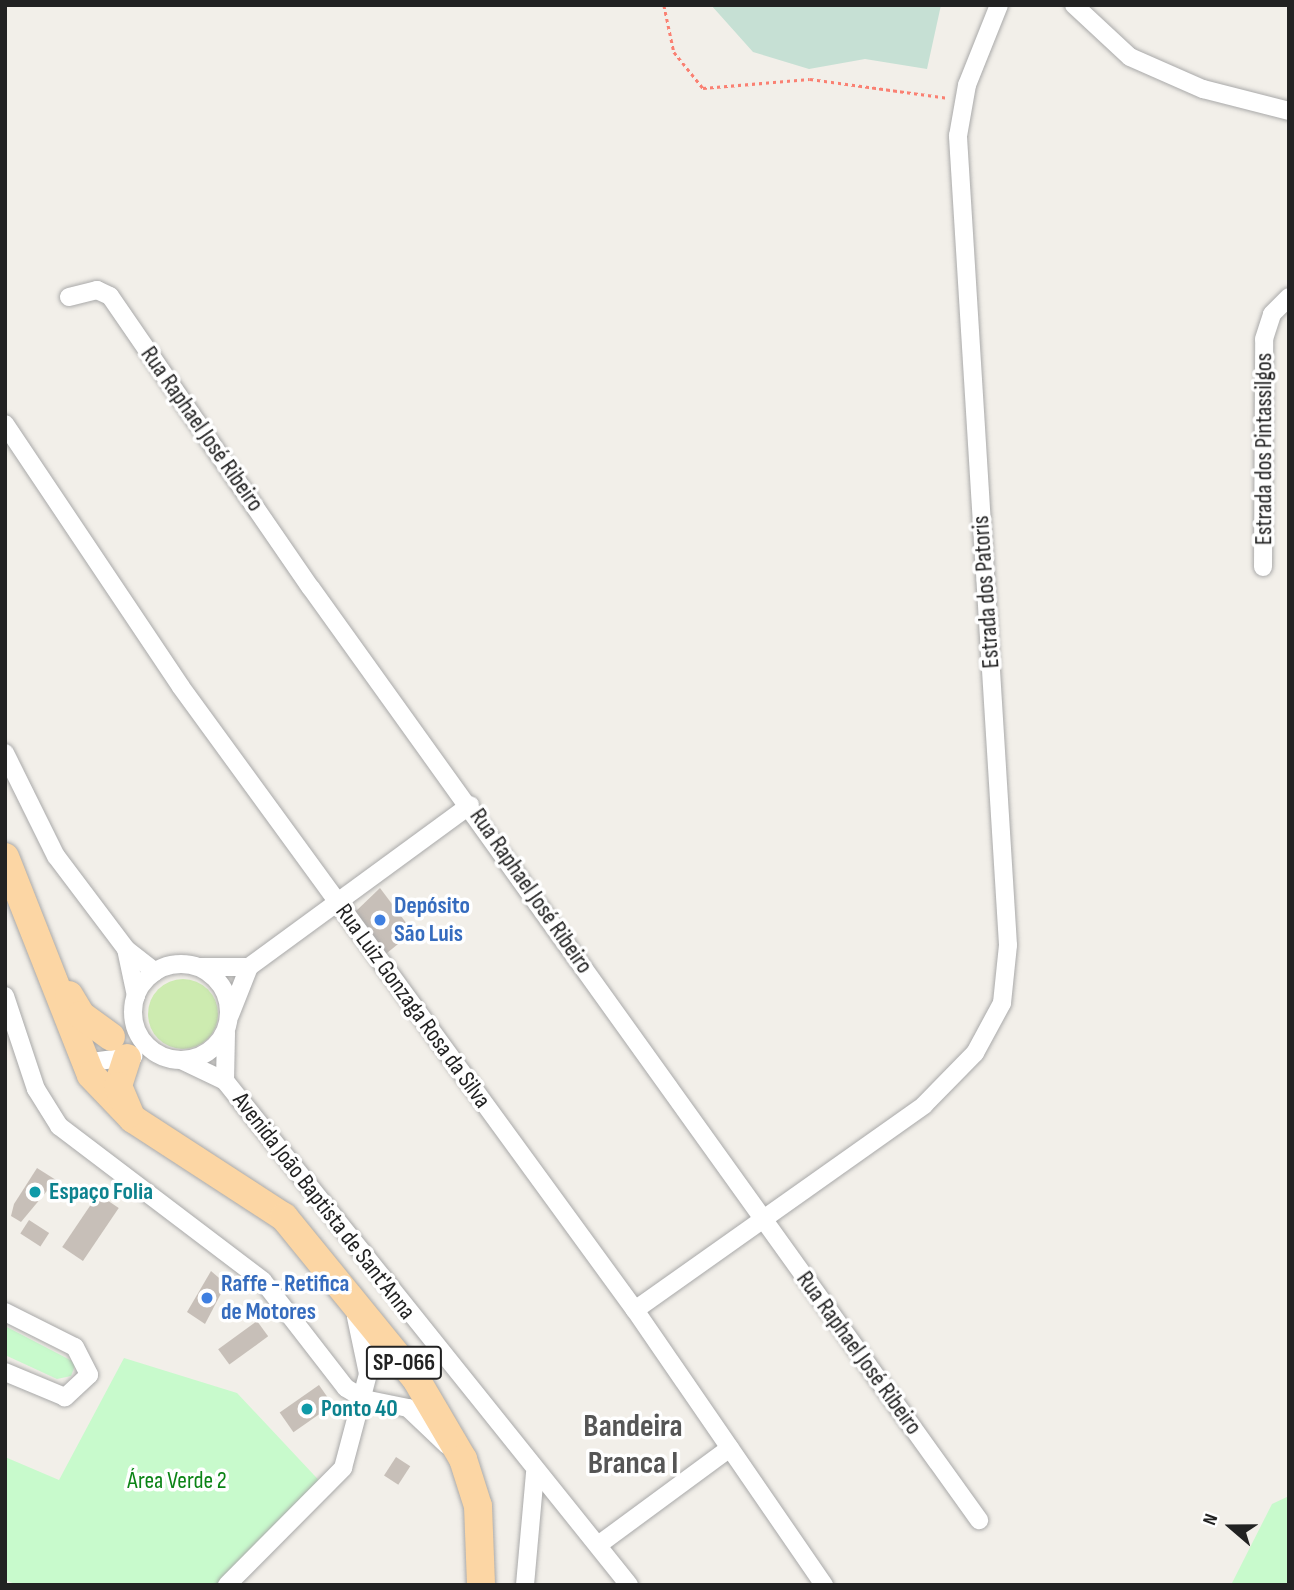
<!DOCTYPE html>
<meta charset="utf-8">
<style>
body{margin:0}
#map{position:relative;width:1294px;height:1590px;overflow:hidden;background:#f2efe9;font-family:"Sofia Sans Condensed",sans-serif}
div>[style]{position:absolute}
.grass>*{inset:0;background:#cdebb0}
.round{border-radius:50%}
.wetland>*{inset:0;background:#c6e0d4}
.park>*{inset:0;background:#c8facc}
.building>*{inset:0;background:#c7bfb8;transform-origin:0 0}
.path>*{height:2.5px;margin-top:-1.25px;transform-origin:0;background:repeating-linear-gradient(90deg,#fa8072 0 3.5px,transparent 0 7px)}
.roads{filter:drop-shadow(0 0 2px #a9a9a9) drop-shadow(0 0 2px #a9a9a9)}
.street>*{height:18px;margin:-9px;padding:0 9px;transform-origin:9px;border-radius:9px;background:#fff}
.street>.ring{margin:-9px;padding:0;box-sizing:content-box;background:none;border:18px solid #fff;border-radius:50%}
.primary>*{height:28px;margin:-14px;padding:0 14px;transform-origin:14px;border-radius:14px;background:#fcd6a4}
.dots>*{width:19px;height:19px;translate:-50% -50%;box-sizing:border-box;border:4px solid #fff;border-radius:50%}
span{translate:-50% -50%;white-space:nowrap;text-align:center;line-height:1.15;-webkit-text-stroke:7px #fff;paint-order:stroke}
.shield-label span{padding:2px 5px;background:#fff;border:2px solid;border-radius:5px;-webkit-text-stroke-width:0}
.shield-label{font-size:23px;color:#222;font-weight:700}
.street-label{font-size:24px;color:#222}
.shop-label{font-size:24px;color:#366cbe;font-weight:700}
.left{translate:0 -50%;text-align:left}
.culture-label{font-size:24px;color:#0d838f;font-weight:700}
.park-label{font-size:24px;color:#0c8416}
.district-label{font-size:32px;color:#555;font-weight:700}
.frame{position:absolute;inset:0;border:7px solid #222;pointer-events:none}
.north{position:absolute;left:1196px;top:1492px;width:70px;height:70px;-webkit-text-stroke:5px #fff;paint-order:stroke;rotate:290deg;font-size:19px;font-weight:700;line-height:28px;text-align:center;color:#222}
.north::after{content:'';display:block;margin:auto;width:24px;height:32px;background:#222;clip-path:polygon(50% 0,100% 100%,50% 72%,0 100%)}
</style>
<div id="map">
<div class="grass">
<i class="round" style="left:148px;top:979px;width:70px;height:70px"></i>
</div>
<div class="wetland">
<i style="clip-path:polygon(711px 5px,941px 5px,927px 69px,865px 59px,809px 69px,753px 52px)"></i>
</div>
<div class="park">
<i style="clip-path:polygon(5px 1326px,76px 1363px,71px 1376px,57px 1379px,5px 1355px)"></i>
<i style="clip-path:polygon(124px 1358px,237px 1393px,328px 1490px,227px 1585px,18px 1585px,5px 1580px,5px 1457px,59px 1480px)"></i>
<i style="clip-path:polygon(1289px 1496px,1289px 1585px,1231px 1585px,1272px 1504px)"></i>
</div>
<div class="building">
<i style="clip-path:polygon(380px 888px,413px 932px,382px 957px,354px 913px)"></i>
<i style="clip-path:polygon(37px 1168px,56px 1180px,21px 1222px,11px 1216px,14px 1204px)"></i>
<i style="left:98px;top:1194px;width:25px;height:64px;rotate:34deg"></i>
<i style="left:29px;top:1220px;width:24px;height:16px;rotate:33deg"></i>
<i style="clip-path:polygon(211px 1271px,226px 1284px,205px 1324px,187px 1312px)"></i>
<i style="left:257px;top:1321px;width:19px;height:48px;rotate:54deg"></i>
<i style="left:319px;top:1385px;width:24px;height:48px;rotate:55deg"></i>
<i style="left:396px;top:1457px;width:17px;height:22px;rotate:33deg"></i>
</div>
<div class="path">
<i style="left:664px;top:5px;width:48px;rotate:78deg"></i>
<i style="left:674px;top:52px;width:46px;rotate:51.1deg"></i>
<i style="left:703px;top:88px;width:107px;rotate:-4.8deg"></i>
<i style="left:810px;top:79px;width:140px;rotate:7.8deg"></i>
</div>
<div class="roads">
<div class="street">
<i style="left:1074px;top:5px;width:76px;rotate:42.9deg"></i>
<i style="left:1130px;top:57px;width:80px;rotate:23.7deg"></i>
<i style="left:1203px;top:89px;width:89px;rotate:14.3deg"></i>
<i style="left:69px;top:297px;width:29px;rotate:-14deg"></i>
<i style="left:97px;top:290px;width:14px;rotate:25deg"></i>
<i style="left:110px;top:296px;width:354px;rotate:55.5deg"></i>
<i style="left:311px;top:588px;width:1147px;rotate:54.37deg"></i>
<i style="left:5px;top:424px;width:316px;rotate:56.2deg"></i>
<i style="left:181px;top:687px;width:771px;rotate:53.92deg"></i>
<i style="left:635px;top:1310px;width:334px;rotate:55.5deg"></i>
<i style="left:1263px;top:567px;width:228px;rotate:-89.7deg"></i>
<i style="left:1264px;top:339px;width:26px;rotate:-72deg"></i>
<i style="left:1272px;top:314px;width:24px;rotate:-45deg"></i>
<i style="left:5px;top:753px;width:115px;rotate:63.7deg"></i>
<i style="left:56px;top:856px;width:116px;rotate:53deg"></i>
<i style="left:126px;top:949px;width:37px;rotate:38deg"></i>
<i style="left:126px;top:949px;width:48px;rotate:78deg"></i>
<i class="ring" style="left:133px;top:964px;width:78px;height:78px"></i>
<i style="left:200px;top:967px;width:49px"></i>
<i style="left:5px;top:996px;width:98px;rotate:71.6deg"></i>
<i style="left:36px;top:1089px;width:44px;rotate:58.1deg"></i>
<i style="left:59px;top:1126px;width:256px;rotate:37.2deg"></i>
<i style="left:263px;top:1281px;width:135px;rotate:52.2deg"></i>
<i style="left:346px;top:1388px;width:21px;rotate:31deg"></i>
<i style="left:364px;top:1399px;width:45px;rotate:11.6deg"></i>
<i style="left:408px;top:1408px;width:54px;rotate:43.5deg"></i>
<i style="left:230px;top:1015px;width:52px;rotate:-68.4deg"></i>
<i style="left:249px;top:967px;width:274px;rotate:-36.2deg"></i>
<i style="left:183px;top:1061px;width:47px;rotate:25.5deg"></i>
<i style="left:225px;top:1081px;width:646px;rotate:51.28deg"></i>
<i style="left:85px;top:1063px;width:49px;rotate:-8.1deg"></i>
<i style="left:225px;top:1081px;width:49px;rotate:-88.8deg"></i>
<i style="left:635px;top:1310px;width:354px;rotate:-35.3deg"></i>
<i style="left:924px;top:1105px;width:73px;rotate:-45.6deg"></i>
<i style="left:975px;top:1053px;width:57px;rotate:-61.6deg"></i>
<i style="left:1002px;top:1003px;width:58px;rotate:-84.1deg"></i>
<i style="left:1008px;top:945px;width:811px;rotate:-93.54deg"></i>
<i style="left:958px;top:136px;width:52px;rotate:-80deg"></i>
<i style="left:967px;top:85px;width:86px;rotate:-68.2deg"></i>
<i style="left:5px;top:1312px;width:78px;rotate:26.6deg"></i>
<i style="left:75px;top:1347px;width:31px;rotate:63deg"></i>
<i style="left:89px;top:1375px;width:33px;rotate:137deg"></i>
<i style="left:65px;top:1397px;width:65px;rotate:-157.4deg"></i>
<i style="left:601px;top:1543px;width:160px;rotate:-36.4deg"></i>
<i style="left:227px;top:1585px;width:165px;rotate:-45.2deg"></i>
<i style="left:343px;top:1468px;width:97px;rotate:-75.1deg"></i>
<i style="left:368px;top:1374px;width:58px;rotate:-101.9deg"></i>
<i style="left:525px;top:1585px;width:113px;rotate:-84.9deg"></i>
</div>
<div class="primary">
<i style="left:5px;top:857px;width:234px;rotate:68.5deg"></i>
<i style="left:91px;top:1075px;width:61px;rotate:46.3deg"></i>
<i style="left:133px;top:1119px;width:180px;rotate:33deg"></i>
<i style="left:284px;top:1217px;width:209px;rotate:50.8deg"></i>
<i style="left:416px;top:1379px;width:93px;rotate:59.6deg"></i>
<i style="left:463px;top:1459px;width:49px;rotate:72.3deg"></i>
<i style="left:478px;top:1506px;width:79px;rotate:87.8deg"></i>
<i style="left:69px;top:995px;width:23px;rotate:59deg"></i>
<i style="left:81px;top:1015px;width:37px;rotate:36deg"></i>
<i style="left:127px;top:1058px;width:29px;rotate:108deg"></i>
<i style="left:118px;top:1086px;width:30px;rotate:67deg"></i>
</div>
</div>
<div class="dots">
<i style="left:380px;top:920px;background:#3f7fe0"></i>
<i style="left:35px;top:1192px;background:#0f9aa8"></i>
<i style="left:207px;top:1298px;background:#3f7fe0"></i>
<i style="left:307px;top:1409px;background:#0f9aa8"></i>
</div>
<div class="shield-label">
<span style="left:404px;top:1363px">SP-066</span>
</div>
<div class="street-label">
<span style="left:202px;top:429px;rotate:55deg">Rua Raphael José Ribeiro</span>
<span style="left:1264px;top:449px;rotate:-90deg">Estrada dos Pintassilgos</span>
<span style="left:986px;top:592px;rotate:-94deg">Estrada dos Patoris</span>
<span style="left:531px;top:891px;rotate:55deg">Rua Raphael José Ribeiro</span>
<span style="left:413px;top:1006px;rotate:54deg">Rua Luiz Gonzaga Rosa da Silva</span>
<span style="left:324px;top:1206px;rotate:52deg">Avenida João Baptista de Sant'Anna</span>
<span style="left:859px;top:1353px;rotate:54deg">Rua Raphael José Ribeiro</span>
</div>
<div class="shop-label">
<span class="left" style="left:394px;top:920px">Depósito<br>São Luis</span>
<span class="left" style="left:221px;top:1298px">Raffe - Retifica<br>de Motores</span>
</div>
<div class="culture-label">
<span class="left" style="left:49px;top:1192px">Espaço Folia</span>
<span class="left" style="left:321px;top:1409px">Ponto 40</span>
</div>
<div class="park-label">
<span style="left:177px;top:1481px">Área Verde 2</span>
</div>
<div class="district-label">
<span style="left:633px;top:1446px">Bandeira<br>Branca I</span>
</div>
<div class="frame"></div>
<div class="north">N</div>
</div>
